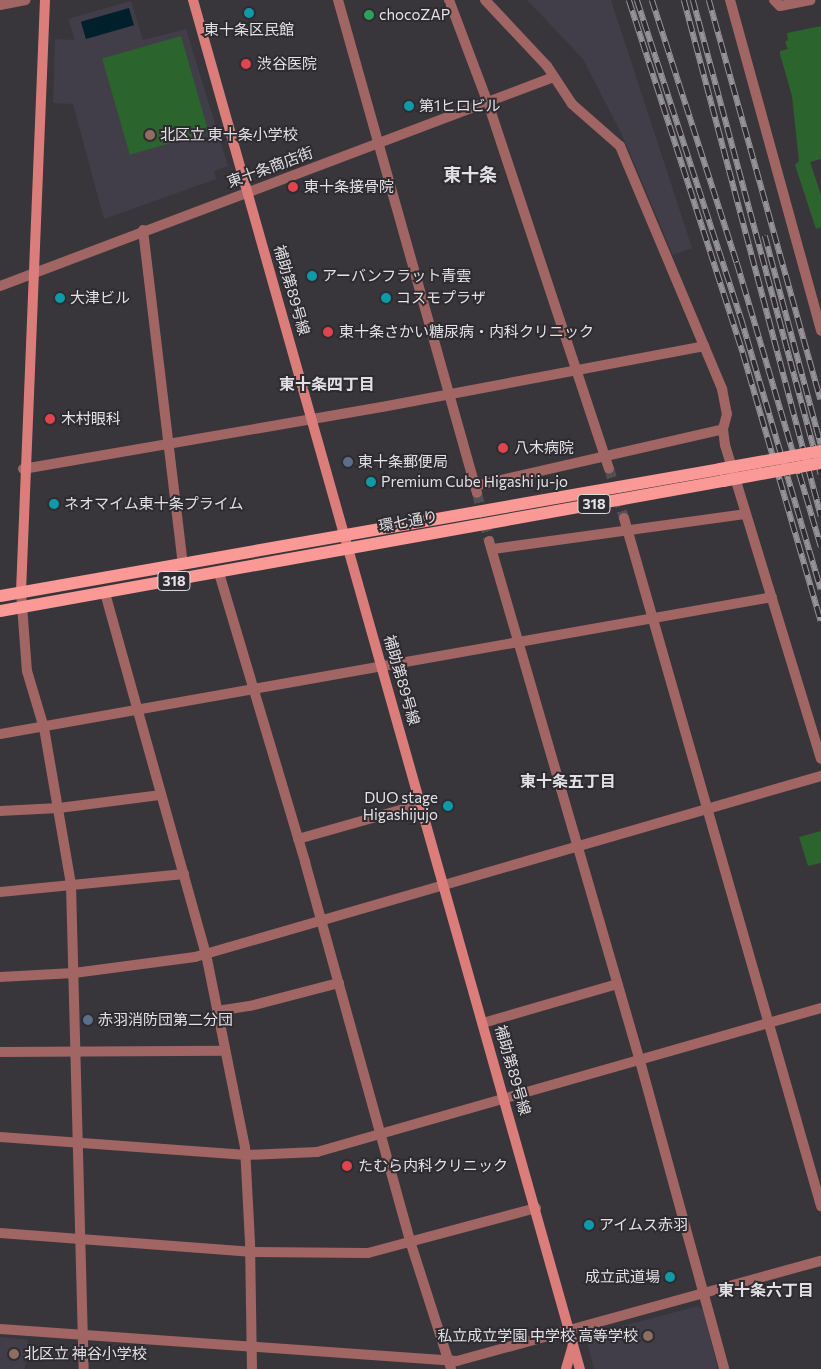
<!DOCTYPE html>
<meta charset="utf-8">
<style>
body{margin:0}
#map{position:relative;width:821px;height:1369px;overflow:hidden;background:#38363b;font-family:Commissioner,"Noto Sans JP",sans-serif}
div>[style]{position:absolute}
.built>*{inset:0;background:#413e49;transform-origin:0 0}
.green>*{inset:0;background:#2c642d;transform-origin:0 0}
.water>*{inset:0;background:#00212b;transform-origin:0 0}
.street-tunnel>*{height:10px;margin-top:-5px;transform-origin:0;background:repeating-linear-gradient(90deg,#515054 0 10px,transparent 0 15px)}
.street>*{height:10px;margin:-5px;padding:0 5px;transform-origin:5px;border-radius:5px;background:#a16563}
.secondary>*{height:10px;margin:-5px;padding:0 5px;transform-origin:5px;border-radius:5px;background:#db7d7b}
.primary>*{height:12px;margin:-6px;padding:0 6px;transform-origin:6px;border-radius:6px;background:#fa9995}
.rail>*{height:5.5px;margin-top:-2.75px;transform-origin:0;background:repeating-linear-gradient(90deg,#2e2c31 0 11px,#949397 0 22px);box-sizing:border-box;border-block:1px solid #949397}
.primary-bridge>*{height:12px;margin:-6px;padding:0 6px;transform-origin:6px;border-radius:6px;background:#fa9995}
.dots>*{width:14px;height:14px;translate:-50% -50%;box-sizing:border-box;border:2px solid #2e2c31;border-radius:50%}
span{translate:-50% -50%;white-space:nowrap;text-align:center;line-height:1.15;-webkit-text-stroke:4px #2e2c31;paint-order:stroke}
.shield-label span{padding:1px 4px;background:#2e2c31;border:1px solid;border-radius:4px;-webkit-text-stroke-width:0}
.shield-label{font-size:14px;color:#e1e0e3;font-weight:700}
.poi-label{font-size:15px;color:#e1e0e3}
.left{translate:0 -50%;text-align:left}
.right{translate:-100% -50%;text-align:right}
.street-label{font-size:15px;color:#e1e0e3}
.neighbourhood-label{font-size:16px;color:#e1e0e3;font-weight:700}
.quarter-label{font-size:18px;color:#e1e0e3;font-weight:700}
</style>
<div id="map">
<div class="built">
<i style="clip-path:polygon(527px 0,611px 0,692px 248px,673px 255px,623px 137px,583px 59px)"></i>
<i style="clip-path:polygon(131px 1px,143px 40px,186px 29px,228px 166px,214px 171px,216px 179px,104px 219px,73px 104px,53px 103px,55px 39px,75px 40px,68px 19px)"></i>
<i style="clip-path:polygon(698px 1306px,703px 1311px,718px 1369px,594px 1369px,586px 1338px,589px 1335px)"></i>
<i style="left:0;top:1337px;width:28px;height:32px;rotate:6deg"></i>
</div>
<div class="green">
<i style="clip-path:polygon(821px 26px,821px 159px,810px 162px,821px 195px,821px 227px,816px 229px,795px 165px,799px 161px,792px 96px,780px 54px,780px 51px,788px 49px,785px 42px,788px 40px,787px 33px)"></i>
<i style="left:181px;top:36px;width:100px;height:82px;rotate:74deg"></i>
<i style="clip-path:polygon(821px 831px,821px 863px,808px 866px,799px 837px)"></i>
</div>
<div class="water">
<i style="left:129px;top:8px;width:18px;height:50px;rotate:74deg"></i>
</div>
<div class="street-tunnel">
<i style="left:609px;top:468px;width:52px;rotate:73.3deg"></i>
<i style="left:477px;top:493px;width:49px;rotate:76deg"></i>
</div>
<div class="street">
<i style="left:338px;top:0;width:512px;rotate:74.25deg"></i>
<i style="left:449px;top:0;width:110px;rotate:69.3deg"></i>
<i style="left:488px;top:103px;width:385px;rotate:71.7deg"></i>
<i style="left:485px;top:0;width:91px;rotate:46.8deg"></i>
<i style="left:547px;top:66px;width:45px;rotate:56.7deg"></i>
<i style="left:572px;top:104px;width:64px;rotate:41.2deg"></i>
<i style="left:620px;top:146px;width:264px;rotate:67.2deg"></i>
<i style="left:722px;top:389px;width:25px;rotate:79deg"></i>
<i style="left:727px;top:414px;width:16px;rotate:105deg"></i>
<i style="left:723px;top:429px;width:16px;rotate:83deg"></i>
<i style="left:725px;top:445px;width:328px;rotate:73deg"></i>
<i style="left:730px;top:0;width:343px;rotate:74.6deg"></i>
<i style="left:774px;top:0;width:8px;rotate:45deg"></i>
<i style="left:780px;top:6px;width:31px;rotate:-11deg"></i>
<i style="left:0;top:5px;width:26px;rotate:-11deg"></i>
<i style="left:143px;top:230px;width:336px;rotate:83.2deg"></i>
<i style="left:0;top:286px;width:589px;rotate:-20.68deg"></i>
<i style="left:23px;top:469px;width:364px;rotate:-9.8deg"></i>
<i style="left:382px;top:407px;width:328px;rotate:-10.7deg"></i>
<i style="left:475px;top:486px;width:254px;rotate:-12.9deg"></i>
<i style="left:624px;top:518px;width:716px;rotate:74.02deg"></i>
<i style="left:489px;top:541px;width:541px;rotate:73.81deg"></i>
<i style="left:640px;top:1061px;width:319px;rotate:74.7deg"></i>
<i style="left:493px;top:549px;width:254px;rotate:-7.9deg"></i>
<i style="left:219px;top:573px;width:302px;rotate:73.4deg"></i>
<i style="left:305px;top:862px;width:393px;rotate:74.5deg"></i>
<i style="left:410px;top:1241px;width:134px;rotate:72.2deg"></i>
<i style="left:21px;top:592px;width:79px;rotate:85.7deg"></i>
<i style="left:27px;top:671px;width:59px;rotate:73.4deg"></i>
<i style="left:44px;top:728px;width:159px;rotate:80.2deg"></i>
<i style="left:71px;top:885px;width:484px;rotate:88.5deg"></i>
<i style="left:105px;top:593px;width:375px;rotate:74.4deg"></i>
<i style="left:206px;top:954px;width:197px;rotate:78.6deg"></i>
<i style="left:245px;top:1147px;width:95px;rotate:87deg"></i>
<i style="left:250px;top:1242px;width:127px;rotate:89.1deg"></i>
<i style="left:0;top:734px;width:784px;rotate:-10.06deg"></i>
<i style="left:0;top:811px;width:59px;rotate:-2.9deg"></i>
<i style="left:59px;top:808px;width:103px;rotate:-7.3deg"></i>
<i style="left:298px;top:839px;width:129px;rotate:-15.8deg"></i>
<i style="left:0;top:892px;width:185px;rotate:-5.6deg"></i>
<i style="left:0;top:977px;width:74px;rotate:-3.1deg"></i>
<i style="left:74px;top:973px;width:122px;rotate:-7.5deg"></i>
<i style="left:195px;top:957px;width:652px;rotate:-16.13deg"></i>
<i style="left:217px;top:1011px;width:33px;rotate:-9deg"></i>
<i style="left:250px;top:1006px;width:92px;rotate:-14.5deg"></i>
<i style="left:483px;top:1023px;width:140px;rotate:-16.2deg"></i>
<i style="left:0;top:1052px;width:225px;rotate:-0.3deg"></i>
<i style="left:0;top:1137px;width:247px;rotate:4.2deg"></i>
<i style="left:246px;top:1155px;width:71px;rotate:-2.4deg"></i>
<i style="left:317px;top:1152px;width:524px;rotate:-15.95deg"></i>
<i style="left:0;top:1233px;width:251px;rotate:4.3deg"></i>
<i style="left:250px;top:1252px;width:118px;rotate:0.5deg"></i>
<i style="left:368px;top:1253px;width:174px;rotate:-15deg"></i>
<i style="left:0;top:1329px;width:458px;rotate:4deg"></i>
<i style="left:457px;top:1361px;width:377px;rotate:-15.4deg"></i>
</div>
<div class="secondary">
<i style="left:193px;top:0;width:1423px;rotate:74.22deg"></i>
<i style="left:21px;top:592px;width:592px;rotate:-87.68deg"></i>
<i style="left:566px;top:1369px;width:26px;rotate:-74deg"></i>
</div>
<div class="primary">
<i style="left:0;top:596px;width:731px;rotate:-10deg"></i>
<i style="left:0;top:611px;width:735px;rotate:-10.19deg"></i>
</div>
<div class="rail">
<i style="left:629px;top:0;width:371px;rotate:72.1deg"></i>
<i style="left:743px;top:353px;width:279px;rotate:73.8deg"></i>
<i style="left:637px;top:0;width:335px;rotate:71.9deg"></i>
<i style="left:741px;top:318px;width:283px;rotate:73.6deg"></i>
<i style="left:652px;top:0;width:276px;rotate:72.1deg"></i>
<i style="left:737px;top:263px;width:296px;rotate:73.5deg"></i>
<i style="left:684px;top:0;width:534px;rotate:75.13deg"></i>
<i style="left:693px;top:0;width:491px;rotate:74.9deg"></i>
<i style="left:709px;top:0;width:415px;rotate:74.4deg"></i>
<i style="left:765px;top:236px;width:216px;rotate:75deg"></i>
</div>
<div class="primary-bridge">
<i style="left:720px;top:469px;width:103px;rotate:-10.1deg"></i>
<i style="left:723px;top:481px;width:100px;rotate:-10.4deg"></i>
</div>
<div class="dots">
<i style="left:249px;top:13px;background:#0f9aa8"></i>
<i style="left:369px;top:15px;background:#2e9e5b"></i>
<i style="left:246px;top:64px;background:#e0444e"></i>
<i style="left:409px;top:106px;background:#0f9aa8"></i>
<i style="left:150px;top:135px;background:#8d6e63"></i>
<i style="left:293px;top:187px;background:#e0444e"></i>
<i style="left:312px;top:276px;background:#0f9aa8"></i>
<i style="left:60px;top:298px;background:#0f9aa8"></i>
<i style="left:386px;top:298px;background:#0f9aa8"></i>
<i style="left:328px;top:332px;background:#e0444e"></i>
<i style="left:50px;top:419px;background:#e0444e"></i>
<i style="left:503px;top:448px;background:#e0444e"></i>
<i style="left:348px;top:462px;background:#5c6f8a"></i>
<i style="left:371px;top:482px;background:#0f9aa8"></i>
<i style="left:54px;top:504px;background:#0f9aa8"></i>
<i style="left:448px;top:806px;background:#0f9aa8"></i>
<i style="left:88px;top:1020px;background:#5c6f8a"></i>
<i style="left:347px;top:1166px;background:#e0444e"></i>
<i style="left:589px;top:1225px;background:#0f9aa8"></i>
<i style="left:670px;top:1277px;background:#0f9aa8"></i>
<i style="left:648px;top:1336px;background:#8d6e63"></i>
<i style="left:14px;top:1354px;background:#8d6e63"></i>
</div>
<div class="shield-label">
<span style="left:594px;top:504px">318</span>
<span style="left:174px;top:581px">318</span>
</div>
<div class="poi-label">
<span class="left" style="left:379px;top:15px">chocoZAP</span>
<span style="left:249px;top:30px">東十条区民館</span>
<span class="left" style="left:257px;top:64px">渋谷医院</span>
<span class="left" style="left:419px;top:106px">第1ヒロビル</span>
<span class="left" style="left:160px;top:135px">北区立 東十条小学校</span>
<span class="left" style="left:304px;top:187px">東十条接骨院</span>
<span class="left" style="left:322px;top:276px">アーバンフラット青雲</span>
<span class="left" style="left:70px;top:298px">大津ビル</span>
<span class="left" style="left:396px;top:298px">コスモプラザ</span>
<span class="left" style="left:339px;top:332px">東十条さかい糖尿病・内科クリニック</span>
<span class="left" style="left:61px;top:419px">木村眼科</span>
<span class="left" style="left:514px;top:448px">八木病院</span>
<span class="left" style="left:358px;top:462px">東十条郵便局</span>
<span class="left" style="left:381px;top:482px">Premium Cube Higashi ju-jo</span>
<span class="left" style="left:64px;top:504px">ネオマイム東十条プライム</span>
<span class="right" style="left:438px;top:806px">DUO stage<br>Higashijujo</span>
<span class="left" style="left:98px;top:1020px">赤羽消防団第二分団</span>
<span class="left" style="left:358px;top:1166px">たむら内科クリニック</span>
<span class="left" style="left:599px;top:1225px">アイムス赤羽</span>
<span class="right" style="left:660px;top:1277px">成立武道場</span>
<span class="right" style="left:638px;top:1336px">私立成立学園 中学校 高等学校</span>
<span class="left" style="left:24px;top:1354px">北区立 神谷小学校</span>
</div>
<div class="street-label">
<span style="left:270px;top:167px;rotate:-20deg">東十条商店街</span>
<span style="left:292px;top:290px;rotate:74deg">補助第89号線</span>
<span style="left:408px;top:521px;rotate:-10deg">環七通り</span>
<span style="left:402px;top:680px;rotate:74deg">補助第89号線</span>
<span style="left:513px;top:1070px;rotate:74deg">補助第89号線</span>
</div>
<div class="neighbourhood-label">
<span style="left:327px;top:384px">東十条四丁目</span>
<span style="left:568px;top:781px">東十条五丁目</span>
<span style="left:766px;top:1290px">東十条六丁目</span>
</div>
<div class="quarter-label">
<span style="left:470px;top:174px">東十条</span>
</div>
</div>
